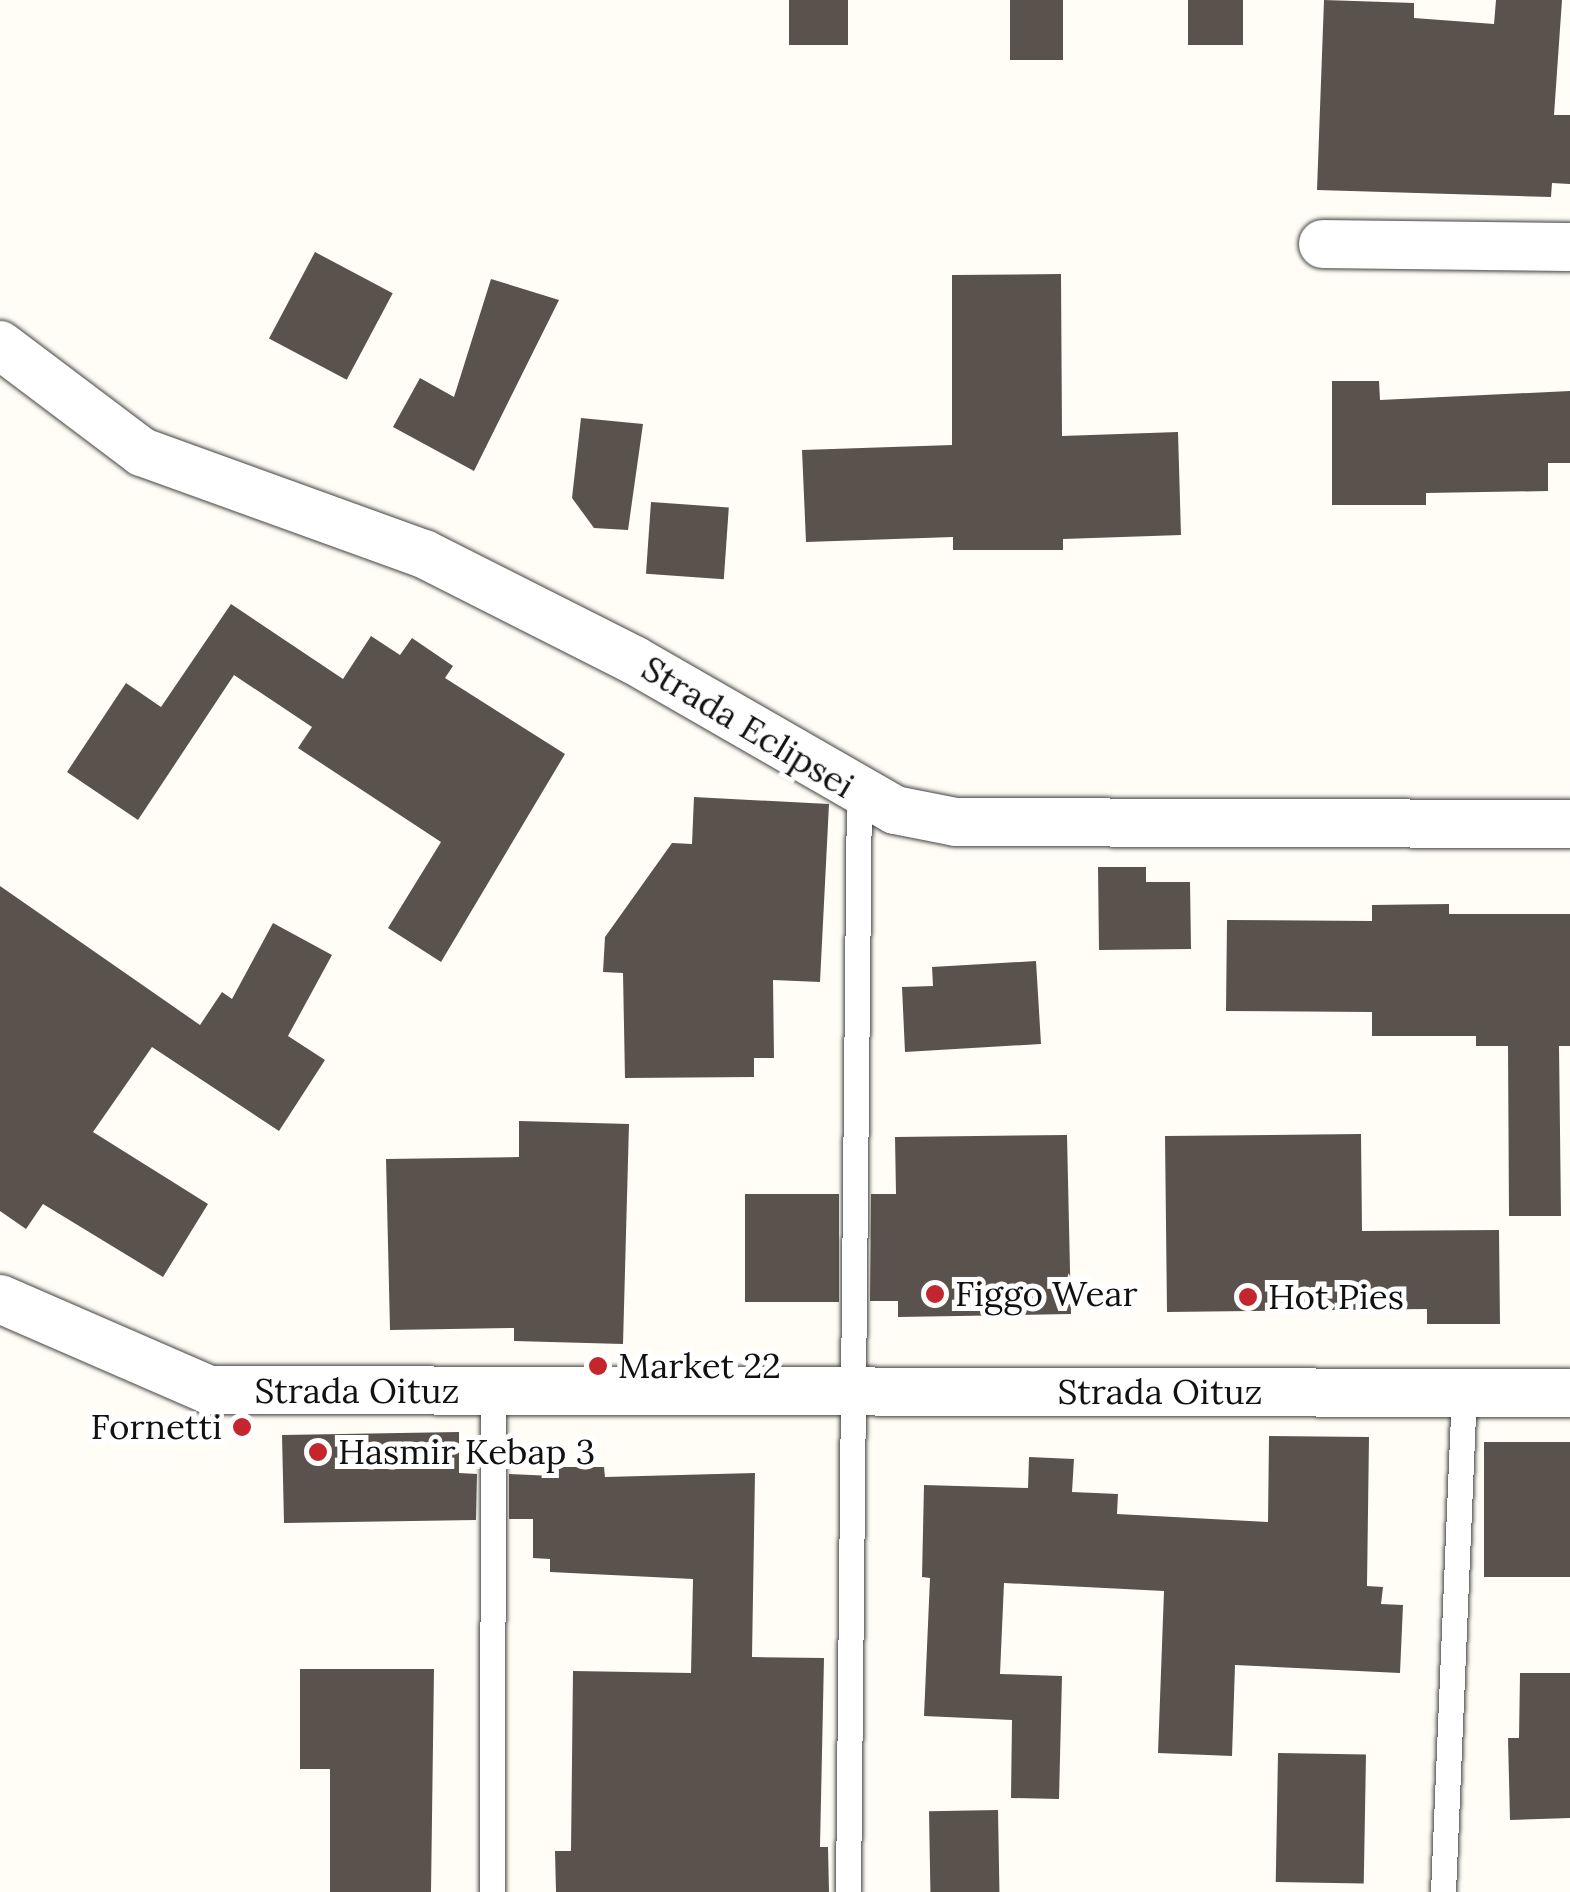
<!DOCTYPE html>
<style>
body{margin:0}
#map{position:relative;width:1570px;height:1892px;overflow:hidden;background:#fffdf5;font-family:Lora,serif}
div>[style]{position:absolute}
.building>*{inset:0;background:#5a524d;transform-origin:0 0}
.roads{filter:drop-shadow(0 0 2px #444) drop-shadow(0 0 2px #444)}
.service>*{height:25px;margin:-12.5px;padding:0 12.5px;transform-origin:12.5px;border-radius:12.5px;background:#fff}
.minor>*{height:48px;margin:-24px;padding:0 24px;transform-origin:24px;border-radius:24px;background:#fff}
.dots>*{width:28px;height:28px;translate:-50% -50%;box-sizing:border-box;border:5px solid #fff;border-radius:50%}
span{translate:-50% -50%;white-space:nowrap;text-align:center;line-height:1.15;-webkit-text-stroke:10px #fff;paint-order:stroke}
.street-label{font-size:35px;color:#111}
.poi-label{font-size:35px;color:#111}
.left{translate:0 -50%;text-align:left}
.right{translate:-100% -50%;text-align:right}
</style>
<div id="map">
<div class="building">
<i style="left:789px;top:0;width:59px;height:45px"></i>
<i style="left:1010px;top:0;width:53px;height:60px"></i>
<i style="left:1188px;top:0;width:55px;height:45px"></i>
<i style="clip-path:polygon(1324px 0,1414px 3px,1414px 18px,1494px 24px,1496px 0,1562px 0,1554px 115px,1570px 115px,1570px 184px,1552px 183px,1551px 197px,1317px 190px)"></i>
<i style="left:315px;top:252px;width:88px;height:98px;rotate:28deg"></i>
<i style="clip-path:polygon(1061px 274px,1062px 436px,1178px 432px,1181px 535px,1063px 539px,1063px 550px,953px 550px,953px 537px,806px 542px,802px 450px,952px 445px,952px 275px)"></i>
<i style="clip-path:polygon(491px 279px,559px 300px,474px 471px,393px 427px,420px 378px,454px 397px)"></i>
<i style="clip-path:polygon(1332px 381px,1379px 381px,1380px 400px,1570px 391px,1570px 463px,1548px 463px,1548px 491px,1426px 493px,1426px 505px,1332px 505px)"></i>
<i style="clip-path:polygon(581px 418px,643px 424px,628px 530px,594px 528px,572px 498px)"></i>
<i style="left:651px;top:502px;width:78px;height:72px;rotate:4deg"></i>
<i style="clip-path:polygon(231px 604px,343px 679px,371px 636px,400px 655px,412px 638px,453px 666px,445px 678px,565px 754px,441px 962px,388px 928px,441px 842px,298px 748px,312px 727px,234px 675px,138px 820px,67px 772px,126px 683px,161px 707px)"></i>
<i style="clip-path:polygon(694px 797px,829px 804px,820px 982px,773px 980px,774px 1058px,754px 1058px,754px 1077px,625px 1078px,623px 973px,603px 972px,605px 937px,672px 843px,692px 844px)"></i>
<i style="clip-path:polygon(1098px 867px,1146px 867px,1146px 882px,1190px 882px,1191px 949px,1099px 950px)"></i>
<i style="clip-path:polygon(0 886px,200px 1025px,222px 992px,232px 999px,273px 923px,332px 955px,288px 1036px,325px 1060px,279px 1131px,152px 1047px,93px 1132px,208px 1204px,163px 1277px,43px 1204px,26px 1229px,0 1211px)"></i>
<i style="clip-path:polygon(1449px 904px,1449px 914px,1570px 914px,1570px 1046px,1559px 1046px,1561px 1216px,1509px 1216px,1508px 1046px,1476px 1046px,1476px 1036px,1372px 1036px,1372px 1012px,1226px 1011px,1227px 920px,1372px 921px,1372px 905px)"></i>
<i style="clip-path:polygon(1036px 961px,1041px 1044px,905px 1052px,902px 987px,933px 986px,932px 967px)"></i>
<i style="clip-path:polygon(519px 1121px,629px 1124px,623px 1344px,514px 1341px,514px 1328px,390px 1330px,386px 1159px,519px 1157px)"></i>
<i style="clip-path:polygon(1361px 1134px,1362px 1231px,1499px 1230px,1500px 1324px,1427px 1324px,1427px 1309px,1167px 1312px,1165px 1136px)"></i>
<i style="clip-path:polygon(1067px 1135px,1071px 1314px,898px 1317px,898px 1301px,870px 1301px,871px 1194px,896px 1194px,895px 1137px)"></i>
<i style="left:745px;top:1194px;width:94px;height:108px"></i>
<i style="clip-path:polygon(459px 1432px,459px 1473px,477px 1474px,476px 1520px,284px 1523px,282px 1435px)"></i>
<i style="clip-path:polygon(1269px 1436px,1369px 1437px,1367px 1586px,1383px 1587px,1381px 1604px,1403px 1605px,1400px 1673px,1235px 1665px,1232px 1756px,1158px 1753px,1164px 1591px,1004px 1583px,1000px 1674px,1062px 1676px,1059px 1799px,1011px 1798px,1012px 1720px,924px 1716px,930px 1578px,922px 1577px,924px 1485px,1028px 1488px,1029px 1457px,1074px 1459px,1072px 1492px,1118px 1494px,1117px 1514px,1268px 1522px)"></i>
<i style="left:1570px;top:1442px;width:135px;height:86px;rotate:90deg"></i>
<i style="clip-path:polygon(554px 1467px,604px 1467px,605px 1477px,755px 1473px,752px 1657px,824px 1658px,820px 1847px,828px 1847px,829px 1892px,556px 1892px,555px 1851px,571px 1851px,573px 1671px,691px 1673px,693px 1579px,550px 1572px,550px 1559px,533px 1558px,533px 1519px,509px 1519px,509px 1474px,554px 1476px)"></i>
<i style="clip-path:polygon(300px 1669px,434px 1669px,431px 1892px,330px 1892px,330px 1769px,300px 1769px)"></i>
<i style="clip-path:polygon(1520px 1673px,1570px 1673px,1570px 1818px,1510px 1820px,1508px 1738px,1519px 1738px)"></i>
<i style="left:1278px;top:1753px;width:88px;height:129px;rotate:1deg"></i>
<i style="left:998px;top:1810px;width:82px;height:69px;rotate:89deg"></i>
</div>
<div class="roads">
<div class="service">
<i style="left:492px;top:1892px;width:501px;rotate:-89.89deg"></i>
<i style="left:848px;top:1892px;width:1098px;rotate:-89.43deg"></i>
<i style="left:1443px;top:1892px;width:499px;rotate:-87.6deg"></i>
</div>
<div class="minor">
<i style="left:1323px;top:244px;width:247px;rotate:0.7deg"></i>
<i style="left:0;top:345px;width:178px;rotate:37deg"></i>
<i style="left:142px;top:452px;width:300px;rotate:19.9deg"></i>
<i style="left:424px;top:554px;width:235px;rotate:26.8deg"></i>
<i style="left:634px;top:660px;width:301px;rotate:29.9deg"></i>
<i style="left:895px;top:810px;width:62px;rotate:11.1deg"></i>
<i style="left:956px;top:822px;width:614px;rotate:0.19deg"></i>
<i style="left:0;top:1299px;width:228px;rotate:23.5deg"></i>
<i style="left:209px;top:1390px;width:1361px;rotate:0.13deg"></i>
</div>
</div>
<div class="dots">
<i style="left:935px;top:1294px;background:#c4262e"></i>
<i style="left:1248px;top:1297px;background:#c4262e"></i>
<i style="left:598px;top:1366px;background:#c4262e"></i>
<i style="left:242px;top:1427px;background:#c4262e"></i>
<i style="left:318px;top:1452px;background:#c4262e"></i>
</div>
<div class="street-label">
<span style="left:748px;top:727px;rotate:31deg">Strada Eclipsei</span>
<span style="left:357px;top:1391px">Strada Oituz</span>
<span style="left:1160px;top:1392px">Strada Oituz</span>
</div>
<div class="poi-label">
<span class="left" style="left:955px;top:1294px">Figgo Wear</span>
<span class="left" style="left:1268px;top:1297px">Hot Pies</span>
<span class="left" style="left:618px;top:1366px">Market 22</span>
<span class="right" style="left:222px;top:1427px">Fornetti</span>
<span class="left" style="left:338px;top:1452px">Hasmir Kebap 3</span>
</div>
</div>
